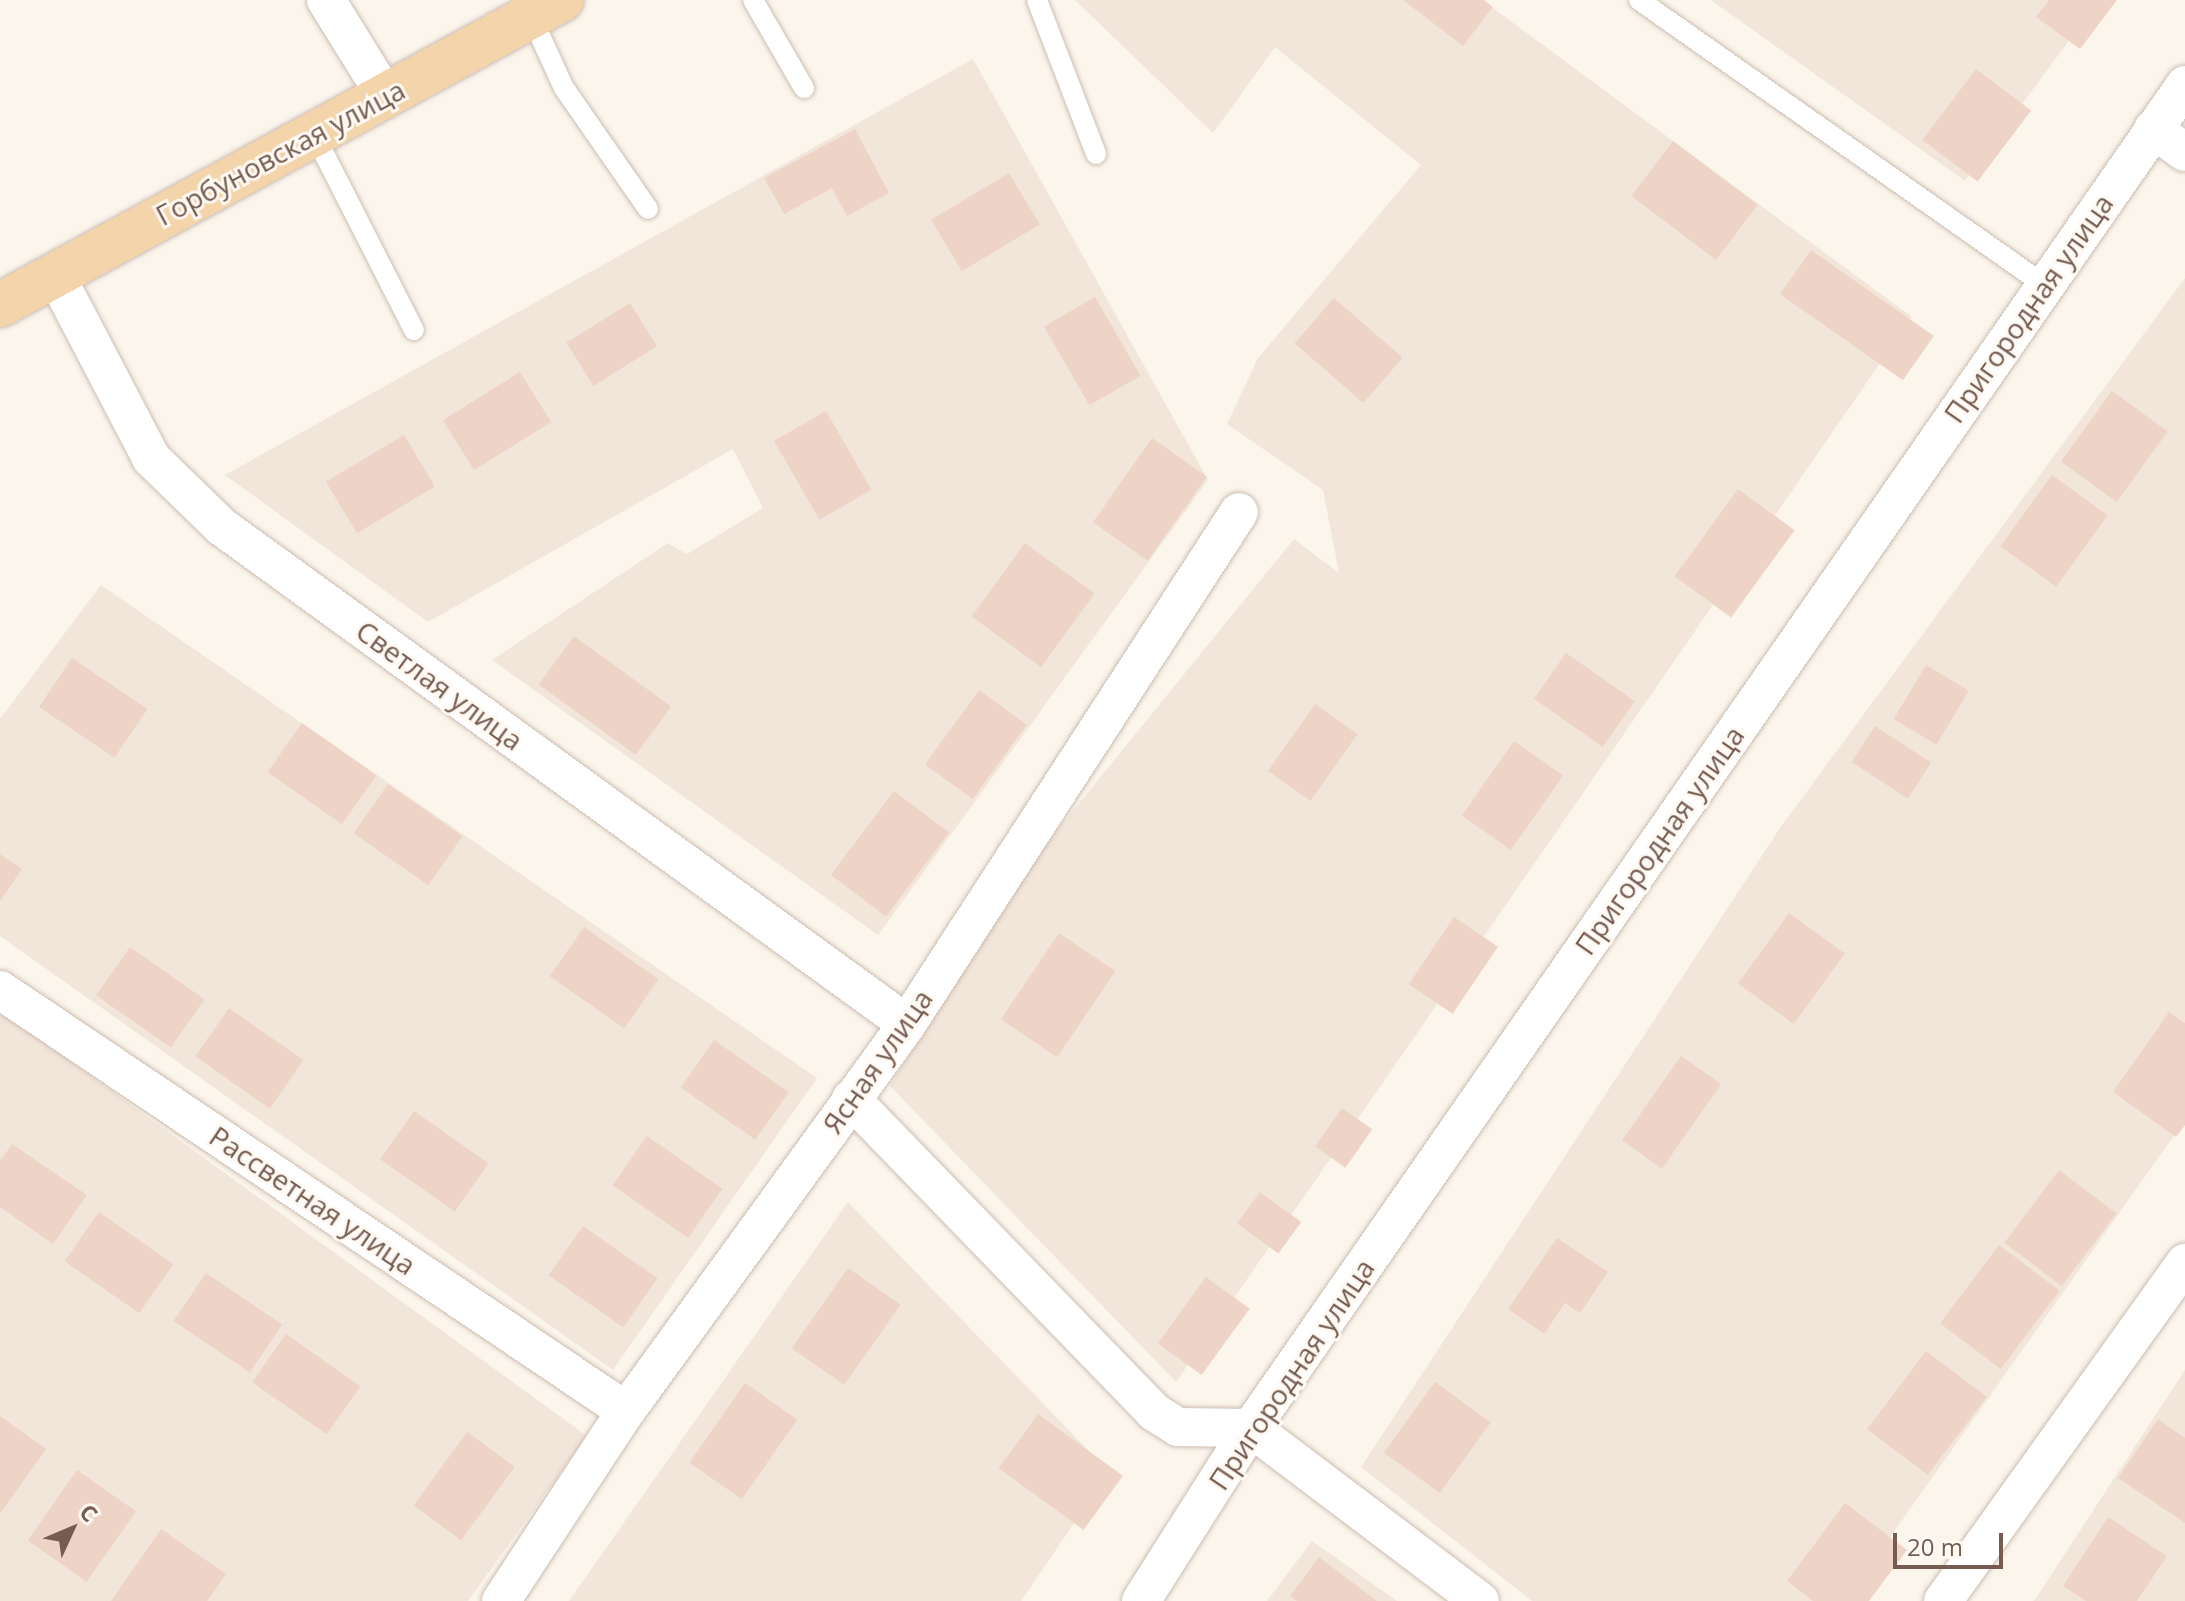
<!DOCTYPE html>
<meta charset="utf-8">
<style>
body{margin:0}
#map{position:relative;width:2185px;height:1601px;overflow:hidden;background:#fbf5ec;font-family:"Open Sans",sans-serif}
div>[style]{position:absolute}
.residential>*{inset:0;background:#f2e6db}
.building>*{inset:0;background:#eed4c6;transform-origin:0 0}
.roads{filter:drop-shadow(0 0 2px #cdbdb2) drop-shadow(0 0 2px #cdbdb2)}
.lane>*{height:20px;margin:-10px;padding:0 10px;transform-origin:10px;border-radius:10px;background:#fff}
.street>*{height:38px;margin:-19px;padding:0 19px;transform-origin:19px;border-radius:19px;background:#fff}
.primary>*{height:44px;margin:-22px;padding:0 22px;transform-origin:22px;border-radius:22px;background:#f3d4ab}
span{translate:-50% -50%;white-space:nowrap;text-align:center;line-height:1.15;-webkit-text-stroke:6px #fef9f3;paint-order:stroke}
.street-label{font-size:28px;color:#755b50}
.north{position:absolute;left:32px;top:1489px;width:80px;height:80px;-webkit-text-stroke:6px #fef9f3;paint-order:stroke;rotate:46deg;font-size:22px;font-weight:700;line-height:32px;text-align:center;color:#755b50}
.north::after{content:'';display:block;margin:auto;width:28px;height:36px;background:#755b50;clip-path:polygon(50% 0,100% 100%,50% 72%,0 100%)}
.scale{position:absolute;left:1893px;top:1533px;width:110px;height:36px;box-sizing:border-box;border:4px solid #755b50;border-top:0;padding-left:10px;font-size:24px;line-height:28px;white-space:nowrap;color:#755b50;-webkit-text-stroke:6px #fef9f3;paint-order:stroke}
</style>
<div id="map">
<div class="residential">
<i style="clip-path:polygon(1075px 0,1482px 0,1912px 317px,1176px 1382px,890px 1086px,1020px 876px,1294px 539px,1339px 573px,1323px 490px,1227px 424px,1258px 358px,1421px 165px,1275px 47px,1213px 133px)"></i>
<i style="clip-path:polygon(1711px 0,2099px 0,1965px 181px)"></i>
<i style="clip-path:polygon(973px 59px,1208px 480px,878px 935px,492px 660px,668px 543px,687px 554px,763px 508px,733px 449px,428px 622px,225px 475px)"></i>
<i style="clip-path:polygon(2185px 278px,2185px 1120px,1845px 1601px,1532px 1601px,1361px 1467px,1780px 828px)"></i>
<i style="clip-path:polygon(101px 585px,817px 1078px,613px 1370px,0 936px,0 719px)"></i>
<i style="clip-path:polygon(0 1010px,587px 1436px,468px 1601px,0 1601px)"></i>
<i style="clip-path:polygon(848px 1202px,1088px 1450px,1079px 1516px,1021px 1601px,569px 1601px)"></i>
<i style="clip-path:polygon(2185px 1370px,2185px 1601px,2033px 1601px,2036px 1598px)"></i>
<i style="clip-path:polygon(1312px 1541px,1397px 1601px,1267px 1601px)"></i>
</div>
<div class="building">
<i style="clip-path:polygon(1403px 0,1484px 0,1493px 7px,1463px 46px)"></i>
<i style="clip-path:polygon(2049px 0,2117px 0,2080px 49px,2036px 17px)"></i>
<i style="left:1976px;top:69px;width:69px;height:89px;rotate:37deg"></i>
<i style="clip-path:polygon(855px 129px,889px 193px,847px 216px,832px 188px,784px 214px,764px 178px)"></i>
<i style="left:1673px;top:141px;width:106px;height:69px;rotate:37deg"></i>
<i style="left:1009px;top:173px;width:60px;height:91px;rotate:59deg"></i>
<i style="left:1811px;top:250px;width:150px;height:54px;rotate:35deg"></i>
<i style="left:1095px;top:297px;width:91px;height:59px;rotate:60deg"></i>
<i style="left:1334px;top:298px;width:91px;height:60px;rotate:41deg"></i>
<i style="left:630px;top:303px;width:51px;height:75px;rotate:58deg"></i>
<i style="left:520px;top:372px;width:59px;height:91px;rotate:58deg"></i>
<i style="left:2112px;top:391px;width:69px;height:87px;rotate:36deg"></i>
<i style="left:826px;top:411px;width:91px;height:60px;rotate:60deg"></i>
<i style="left:404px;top:435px;width:60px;height:91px;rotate:59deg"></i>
<i style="left:1152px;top:438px;width:67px;height:103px;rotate:35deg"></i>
<i style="left:2052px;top:475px;width:69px;height:88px;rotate:36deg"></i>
<i style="left:1738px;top:489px;width:70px;height:108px;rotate:36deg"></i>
<i style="left:1025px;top:543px;width:86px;height:91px;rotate:36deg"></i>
<i style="left:574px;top:636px;width:120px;height:60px;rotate:36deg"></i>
<i style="left:1566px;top:653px;width:84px;height:56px;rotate:35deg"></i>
<i style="left:72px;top:658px;width:91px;height:59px;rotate:34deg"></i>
<i style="left:1926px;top:665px;width:50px;height:63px;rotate:31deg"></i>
<i style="left:979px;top:690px;width:59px;height:92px;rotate:36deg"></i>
<i style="left:1315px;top:704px;width:52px;height:82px;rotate:35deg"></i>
<i style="left:302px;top:723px;width:91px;height:60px;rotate:35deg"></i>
<i style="left:1875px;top:726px;width:67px;height:43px;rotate:33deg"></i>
<i style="left:1514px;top:741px;width:60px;height:91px;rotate:35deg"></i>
<i style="left:388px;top:784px;width:91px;height:60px;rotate:35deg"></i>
<i style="left:894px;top:791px;width:69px;height:105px;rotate:37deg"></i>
<i style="clip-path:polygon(0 854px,22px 869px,0 901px)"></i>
<i style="left:1789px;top:913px;width:69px;height:87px;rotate:36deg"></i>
<i style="left:1454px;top:917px;width:53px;height:81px;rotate:34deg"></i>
<i style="left:584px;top:927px;width:91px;height:60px;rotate:35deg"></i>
<i style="left:1059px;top:933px;width:68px;height:104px;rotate:34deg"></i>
<i style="left:130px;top:947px;width:91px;height:59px;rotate:35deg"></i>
<i style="left:229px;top:1008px;width:91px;height:59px;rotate:35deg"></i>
<i style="clip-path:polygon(2169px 1012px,2185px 1023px,2185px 1125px,2176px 1137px,2113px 1092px)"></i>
<i style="left:714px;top:1040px;width:91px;height:58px;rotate:35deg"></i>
<i style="left:1681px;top:1056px;width:49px;height:103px;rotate:35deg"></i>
<i style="left:1342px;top:1108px;width:37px;height:47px;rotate:35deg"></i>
<i style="left:414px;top:1111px;width:91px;height:59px;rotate:35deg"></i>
<i style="left:647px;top:1136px;width:92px;height:60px;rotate:35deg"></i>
<i style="clip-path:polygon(12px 1144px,87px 1195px,53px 1244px,0 1207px,0 1161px)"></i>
<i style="left:2059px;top:1170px;width:72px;height:91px;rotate:37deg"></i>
<i style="left:1260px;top:1192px;width:51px;height:39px;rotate:36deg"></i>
<i style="left:99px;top:1212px;width:91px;height:60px;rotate:35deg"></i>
<i style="left:583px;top:1226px;width:91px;height:60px;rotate:35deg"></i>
<i style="clip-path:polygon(1557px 1238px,1608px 1272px,1580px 1313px,1565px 1303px,1544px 1334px,1508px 1309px)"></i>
<i style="left:1999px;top:1245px;width:76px;height:98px;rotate:37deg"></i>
<i style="left:848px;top:1268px;width:64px;height:98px;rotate:35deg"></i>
<i style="left:206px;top:1273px;width:92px;height:58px;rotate:34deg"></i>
<i style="left:1206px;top:1277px;width:54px;height:82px;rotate:36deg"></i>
<i style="left:286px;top:1334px;width:91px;height:59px;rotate:35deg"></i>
<i style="left:1926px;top:1351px;width:76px;height:98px;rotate:37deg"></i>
<i style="left:1435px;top:1382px;width:69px;height:87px;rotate:36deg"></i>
<i style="left:745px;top:1383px;width:64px;height:97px;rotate:35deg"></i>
<i style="left:1038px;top:1414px;width:105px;height:67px;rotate:36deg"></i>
<i style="clip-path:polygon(0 1416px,46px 1449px,0 1514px)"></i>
<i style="clip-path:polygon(2158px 1419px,2185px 1438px,2185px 1523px,2118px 1478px)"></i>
<i style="left:467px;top:1432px;width:59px;height:91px;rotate:36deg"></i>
<i style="left:77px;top:1470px;width:72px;height:86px;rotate:35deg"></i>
<i style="clip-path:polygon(1845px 1503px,1907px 1550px,1869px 1601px,1813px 1601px,1787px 1581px)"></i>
<i style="clip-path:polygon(2108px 1517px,2167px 1556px,2137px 1601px,2086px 1601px,2063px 1586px)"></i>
<i style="clip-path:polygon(161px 1529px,226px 1574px,207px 1601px,111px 1601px)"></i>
<i style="clip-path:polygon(1319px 1557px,1377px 1601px,1297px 1601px,1290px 1596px)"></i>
</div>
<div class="roads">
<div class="lane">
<i style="left:753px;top:0;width:102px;rotate:59.9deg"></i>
<i style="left:1037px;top:0;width:165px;rotate:69deg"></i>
<i style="left:1639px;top:0;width:495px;rotate:35.1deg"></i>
<i style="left:531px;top:16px;width:79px;rotate:65.4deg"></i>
<i style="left:564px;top:88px;width:147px;rotate:55.2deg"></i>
<i style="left:314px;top:134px;width:220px;rotate:63deg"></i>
</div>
<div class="street">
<i style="left:326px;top:0;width:112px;rotate:58.2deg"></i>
<i style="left:2153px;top:129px;width:39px;rotate:36deg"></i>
<i style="left:55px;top:274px;width:208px;rotate:62.4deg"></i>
<i style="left:151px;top:458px;width:99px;rotate:44.2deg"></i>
<i style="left:222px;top:527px;width:846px;rotate:35.96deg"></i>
<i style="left:0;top:990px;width:754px;rotate:33.92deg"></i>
<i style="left:851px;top:1099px;width:436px;rotate:45.9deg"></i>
<i style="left:1154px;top:1412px;width:28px;rotate:32deg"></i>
<i style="left:1178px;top:1427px;width:73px;rotate:0.8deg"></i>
<i style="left:1251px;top:1428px;width:287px;rotate:37.1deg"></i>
<i style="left:501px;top:1601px;width:227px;rotate:-56.7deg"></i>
<i style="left:626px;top:1411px;width:478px;rotate:-54deg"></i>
<i style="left:907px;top:1024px;width:610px;rotate:-57.04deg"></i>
<i style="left:1141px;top:1601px;width:205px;rotate:-57.6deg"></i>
<i style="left:1251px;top:1428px;width:1636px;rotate:-55.18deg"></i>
<i style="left:1943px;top:1601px;width:416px;rotate:-54.4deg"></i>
</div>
<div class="primary">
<i style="left:0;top:305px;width:639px;rotate:-28.53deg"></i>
</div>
</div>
<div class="street-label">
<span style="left:280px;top:152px;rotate:-28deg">Горбуновская улица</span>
<span style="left:2028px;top:308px;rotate:-55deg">Пригородная улица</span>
<span style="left:440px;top:685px;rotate:36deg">Светлая улица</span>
<span style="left:1659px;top:840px;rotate:-55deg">Пригородная улица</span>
<span style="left:877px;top:1061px;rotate:-55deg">Ясная улица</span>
<span style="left:313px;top:1200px;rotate:34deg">Рассветная улица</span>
<span style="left:1291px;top:1374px;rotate:-56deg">Пригородная улица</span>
</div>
<div class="north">С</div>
<div class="scale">20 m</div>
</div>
